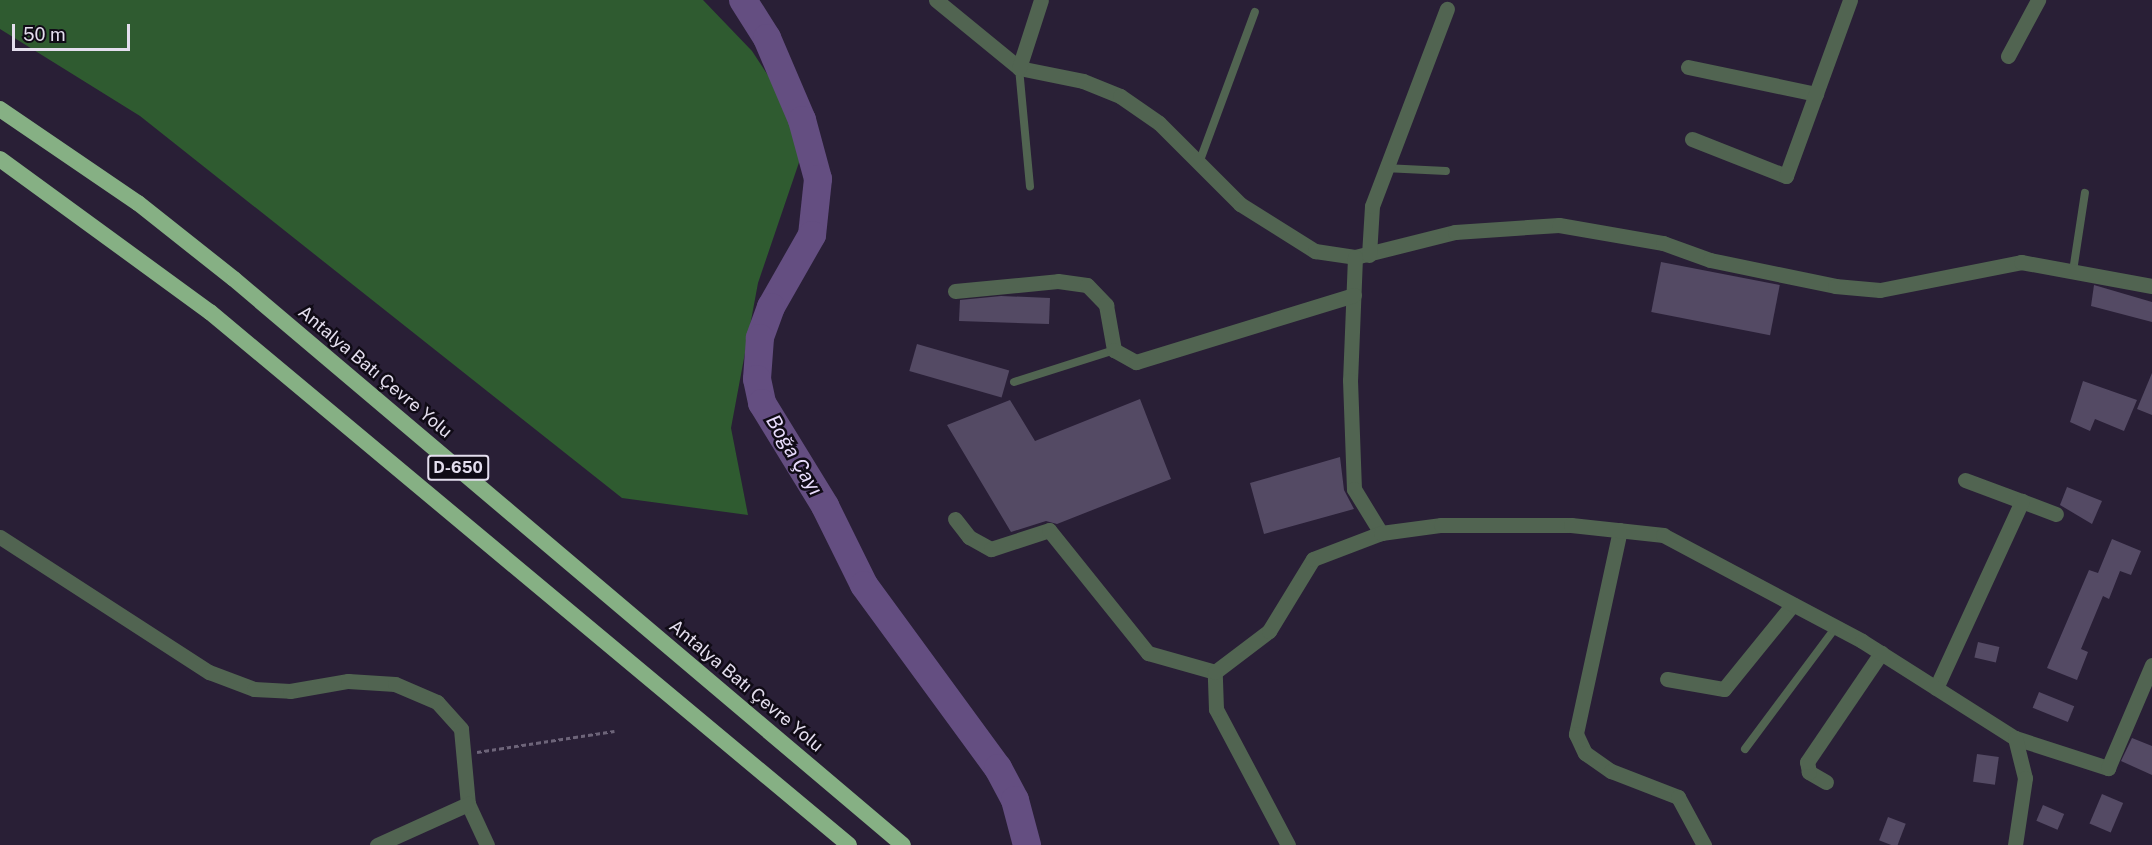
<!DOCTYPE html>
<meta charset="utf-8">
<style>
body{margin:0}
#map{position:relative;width:2152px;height:845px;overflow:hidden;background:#291f36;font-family:"Public Sans",sans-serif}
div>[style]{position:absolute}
.forest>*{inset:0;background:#2f5b30}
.river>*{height:28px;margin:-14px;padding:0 14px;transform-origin:14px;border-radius:14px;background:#644e81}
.building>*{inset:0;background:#544a64;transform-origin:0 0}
.path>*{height:3px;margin-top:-1.5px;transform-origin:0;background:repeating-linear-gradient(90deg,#6d6479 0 4.5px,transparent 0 7.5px)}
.service>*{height:8px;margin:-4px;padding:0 4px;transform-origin:4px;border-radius:4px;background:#516451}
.minor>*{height:15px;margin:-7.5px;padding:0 7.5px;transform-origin:7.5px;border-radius:7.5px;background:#516451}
.trunk>*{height:16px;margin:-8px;padding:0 8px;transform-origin:8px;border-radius:8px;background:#86b084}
span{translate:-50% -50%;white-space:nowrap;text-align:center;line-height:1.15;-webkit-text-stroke:5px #100b16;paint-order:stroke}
.shield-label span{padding:2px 4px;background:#100b16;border:2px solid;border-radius:4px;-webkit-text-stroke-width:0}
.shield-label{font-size:16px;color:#e4deee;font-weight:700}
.street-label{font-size:18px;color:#e4deee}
.water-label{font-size:20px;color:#e9ddfd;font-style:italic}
.scale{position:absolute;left:12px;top:24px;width:118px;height:27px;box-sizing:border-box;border:3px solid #e4deee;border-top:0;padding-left:8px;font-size:18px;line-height:21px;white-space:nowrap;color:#e4deee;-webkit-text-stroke:4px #100b16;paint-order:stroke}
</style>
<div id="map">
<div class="forest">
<i style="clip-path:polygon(0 0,703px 0,752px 51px,808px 136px,758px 283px,731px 428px,748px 515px,622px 498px,140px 116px,0 29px)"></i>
</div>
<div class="river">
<i style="left:743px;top:0;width:45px;rotate:57.7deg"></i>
<i style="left:767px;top:38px;width:89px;rotate:66.9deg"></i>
<i style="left:802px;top:120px;width:61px;rotate:74.8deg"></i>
<i style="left:818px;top:179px;width:56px;rotate:96.1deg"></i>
<i style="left:812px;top:235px;width:83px;rotate:119.7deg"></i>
<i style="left:771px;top:307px;width:33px;rotate:110deg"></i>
<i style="left:760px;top:338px;width:41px;rotate:94.2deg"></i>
<i style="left:757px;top:379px;width:25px;rotate:78deg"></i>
<i style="left:762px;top:403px;width:121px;rotate:58.5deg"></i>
<i style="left:825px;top:506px;width:88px;rotate:63.7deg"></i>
<i style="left:864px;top:585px;width:227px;rotate:53.8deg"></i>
<i style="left:998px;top:768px;width:36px;rotate:62deg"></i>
<i style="left:1015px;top:800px;width:47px;rotate:75.1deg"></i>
</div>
<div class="building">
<i style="left:1661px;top:262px;width:121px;height:51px;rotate:11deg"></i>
<i style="clip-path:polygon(2094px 285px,2152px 302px,2152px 322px,2091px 306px)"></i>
<i style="clip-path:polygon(1001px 296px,1050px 298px,1049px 324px,959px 321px,960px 300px)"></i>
<i style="left:917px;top:344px;width:96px;height:28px;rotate:16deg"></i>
<i style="clip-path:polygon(2152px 373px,2152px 415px,2137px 409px)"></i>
<i style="clip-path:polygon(2083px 381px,2137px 400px,2124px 431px,2095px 419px,2090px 431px,2070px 422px)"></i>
<i style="clip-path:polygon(1140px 399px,1171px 479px,1057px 524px,1046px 521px,1011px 532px,947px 425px,1010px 400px,1035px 441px)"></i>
<i style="clip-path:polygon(1340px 457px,1344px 490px,1354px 509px,1264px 534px,1250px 483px)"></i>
<i style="clip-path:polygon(2067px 487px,2102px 501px,2092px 524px,2060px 505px)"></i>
<i style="clip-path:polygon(2112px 539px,2141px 551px,2131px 575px,2120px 571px,2109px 599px,2103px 596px,2081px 649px,2088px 652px,2077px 680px,2047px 668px,2089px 570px,2098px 573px)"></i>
<i style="left:1978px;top:642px;width:22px;height:16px;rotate:13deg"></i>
<i style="left:2039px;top:692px;width:38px;height:17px;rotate:22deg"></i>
<i style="clip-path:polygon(2132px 738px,2152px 746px,2152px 775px,2121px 761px)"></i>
<i style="left:1977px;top:754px;width:22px;height:28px;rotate:8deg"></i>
<i style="left:2102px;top:794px;width:23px;height:32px;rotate:23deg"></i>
<i style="left:2043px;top:805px;width:23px;height:17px;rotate:23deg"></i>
<i style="left:1888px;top:817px;width:19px;height:25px;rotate:21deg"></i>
</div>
<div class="path">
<i style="left:477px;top:752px;width:139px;rotate:-8.7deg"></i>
</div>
<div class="service">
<i style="left:1019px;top:68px;width:119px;rotate:84.7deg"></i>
<i style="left:1199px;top:163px;width:161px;rotate:-69.7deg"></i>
<i style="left:1384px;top:168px;width:62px;rotate:2.8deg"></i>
<i style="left:2073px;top:271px;width:79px;rotate:-81.3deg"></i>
<i style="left:1014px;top:382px;width:105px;rotate:-17.7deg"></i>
<i style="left:1745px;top:749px;width:152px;rotate:-53.3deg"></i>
</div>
<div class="minor">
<i style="left:936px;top:0;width:107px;rotate:39.3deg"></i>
<i style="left:1019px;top:68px;width:65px;rotate:11.5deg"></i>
<i style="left:1083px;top:81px;width:40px;rotate:22deg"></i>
<i style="left:1120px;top:96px;width:47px;rotate:34.7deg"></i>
<i style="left:1159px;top:123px;width:115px;rotate:45deg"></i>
<i style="left:1240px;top:204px;width:89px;rotate:32.1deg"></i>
<i style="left:1315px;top:251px;width:40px;rotate:8.5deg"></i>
<i style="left:1355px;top:257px;width:103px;rotate:-14deg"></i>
<i style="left:1455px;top:232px;width:104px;rotate:-3.9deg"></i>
<i style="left:1559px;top:225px;width:106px;rotate:9.8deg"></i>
<i style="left:1663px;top:243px;width:50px;rotate:19.9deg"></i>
<i style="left:1710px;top:260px;width:128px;rotate:11.7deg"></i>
<i style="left:1835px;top:286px;width:45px;rotate:5.1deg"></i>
<i style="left:1880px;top:290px;width:144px;rotate:-11.2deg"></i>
<i style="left:2021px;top:262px;width:133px;rotate:10.4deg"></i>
<i style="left:2008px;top:56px;width:64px;rotate:-61.8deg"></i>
<i style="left:1688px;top:67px;width:131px;rotate:11.9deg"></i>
<i style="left:1019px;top:68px;width:71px;rotate:-72.1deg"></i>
<i style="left:1692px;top:139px;width:101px;rotate:21.5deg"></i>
<i style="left:1786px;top:176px;width:187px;rotate:-70deg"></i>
<i style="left:1369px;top:255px;width:49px;rotate:-86.5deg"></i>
<i style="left:1372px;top:206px;width:211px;rotate:-69.2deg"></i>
<i style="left:1355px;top:257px;width:123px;rotate:92.3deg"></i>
<i style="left:1350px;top:380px;width:109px;rotate:87.9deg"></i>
<i style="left:1354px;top:489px;width:52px;rotate:58.5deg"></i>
<i style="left:955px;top:291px;width:103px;rotate:-5.5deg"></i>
<i style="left:1058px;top:281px;width:29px;rotate:8deg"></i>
<i style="left:1087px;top:285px;width:28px;rotate:46deg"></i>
<i style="left:1106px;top:305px;width:46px;rotate:79.9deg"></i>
<i style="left:1114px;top:350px;width:25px;rotate:29deg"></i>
<i style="left:1136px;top:362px;width:228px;rotate:-17.1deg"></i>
<i style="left:1965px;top:480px;width:97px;rotate:20.5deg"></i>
<i style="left:955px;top:519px;width:23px;rotate:52deg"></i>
<i style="left:969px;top:537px;width:25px;rotate:29deg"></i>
<i style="left:991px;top:549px;width:61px;rotate:-18.1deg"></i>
<i style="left:1049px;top:530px;width:158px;rotate:51.2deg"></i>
<i style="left:1148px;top:653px;width:70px;rotate:15.8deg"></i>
<i style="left:1620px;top:530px;width:209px;rotate:102.2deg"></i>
<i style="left:1576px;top:734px;width:21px;rotate:65deg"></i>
<i style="left:1585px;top:753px;width:32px;rotate:35deg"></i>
<i style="left:1611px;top:771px;width:72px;rotate:21.2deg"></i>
<i style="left:1678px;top:797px;width:55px;rotate:61.6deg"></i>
<i style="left:0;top:537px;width:249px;rotate:32.9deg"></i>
<i style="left:209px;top:672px;width:48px;rotate:20.7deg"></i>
<i style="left:254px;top:689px;width:36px;rotate:3deg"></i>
<i style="left:290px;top:691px;width:59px;rotate:-9.8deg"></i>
<i style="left:348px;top:681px;width:47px;rotate:3.7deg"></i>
<i style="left:395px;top:684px;width:46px;rotate:23.2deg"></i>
<i style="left:437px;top:702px;width:36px;rotate:48deg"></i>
<i style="left:461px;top:729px;width:75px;rotate:84.7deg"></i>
<i style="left:468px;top:804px;width:45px;rotate:65.1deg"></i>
<i style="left:1667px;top:679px;width:58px;rotate:10deg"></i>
<i style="left:1724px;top:689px;width:109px;rotate:-50.9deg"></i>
<i style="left:1936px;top:688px;width:206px;rotate:-65.3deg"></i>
<i style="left:2015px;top:738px;width:98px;rotate:17.9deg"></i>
<i style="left:2108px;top:768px;width:112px;rotate:-66.9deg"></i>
<i style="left:1826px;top:782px;width:20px;rotate:-150deg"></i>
<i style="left:1809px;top:772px;width:10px;rotate:-101deg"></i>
<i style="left:1807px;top:762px;width:132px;rotate:-55.8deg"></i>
<i style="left:377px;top:845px;width:100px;rotate:-24.3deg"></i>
<i style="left:1288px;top:845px;width:154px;rotate:-117.9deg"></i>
<i style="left:1216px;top:709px;width:37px;rotate:-92deg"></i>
<i style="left:1215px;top:672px;width:68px;rotate:-37.2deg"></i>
<i style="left:1269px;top:631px;width:84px;rotate:-58.6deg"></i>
<i style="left:1313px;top:559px;width:73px;rotate:-20.9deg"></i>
<i style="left:1381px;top:533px;width:61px;rotate:-7.6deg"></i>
<i style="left:1441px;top:525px;width:130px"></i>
<i style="left:1571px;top:525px;width:93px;rotate:6.2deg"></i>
<i style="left:1663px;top:535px;width:225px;rotate:28deg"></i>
<i style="left:1862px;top:641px;width:181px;rotate:32.4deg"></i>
<i style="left:2015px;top:738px;width:41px;rotate:76deg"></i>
<i style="left:2025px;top:778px;width:68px;rotate:98.5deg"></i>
</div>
<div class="trunk">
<i style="left:0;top:109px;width:167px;rotate:34.3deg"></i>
<i style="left:138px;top:203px;width:122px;rotate:38.4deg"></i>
<i style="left:234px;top:279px;width:876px;rotate:40.23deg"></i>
<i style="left:0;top:159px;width:260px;rotate:36.1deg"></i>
<i style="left:210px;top:312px;width:832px;rotate:39.83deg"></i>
</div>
<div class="shield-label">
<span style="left:458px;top:468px">D-650</span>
</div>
<div class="street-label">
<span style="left:375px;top:372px;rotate:40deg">Antalya Batı Çevre Yolu</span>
<span style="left:746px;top:686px;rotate:40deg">Antalya Batı Çevre Yolu</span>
</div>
<div class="water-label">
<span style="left:794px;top:455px;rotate:59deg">Boğa Çayı</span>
</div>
<div class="scale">50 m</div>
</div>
